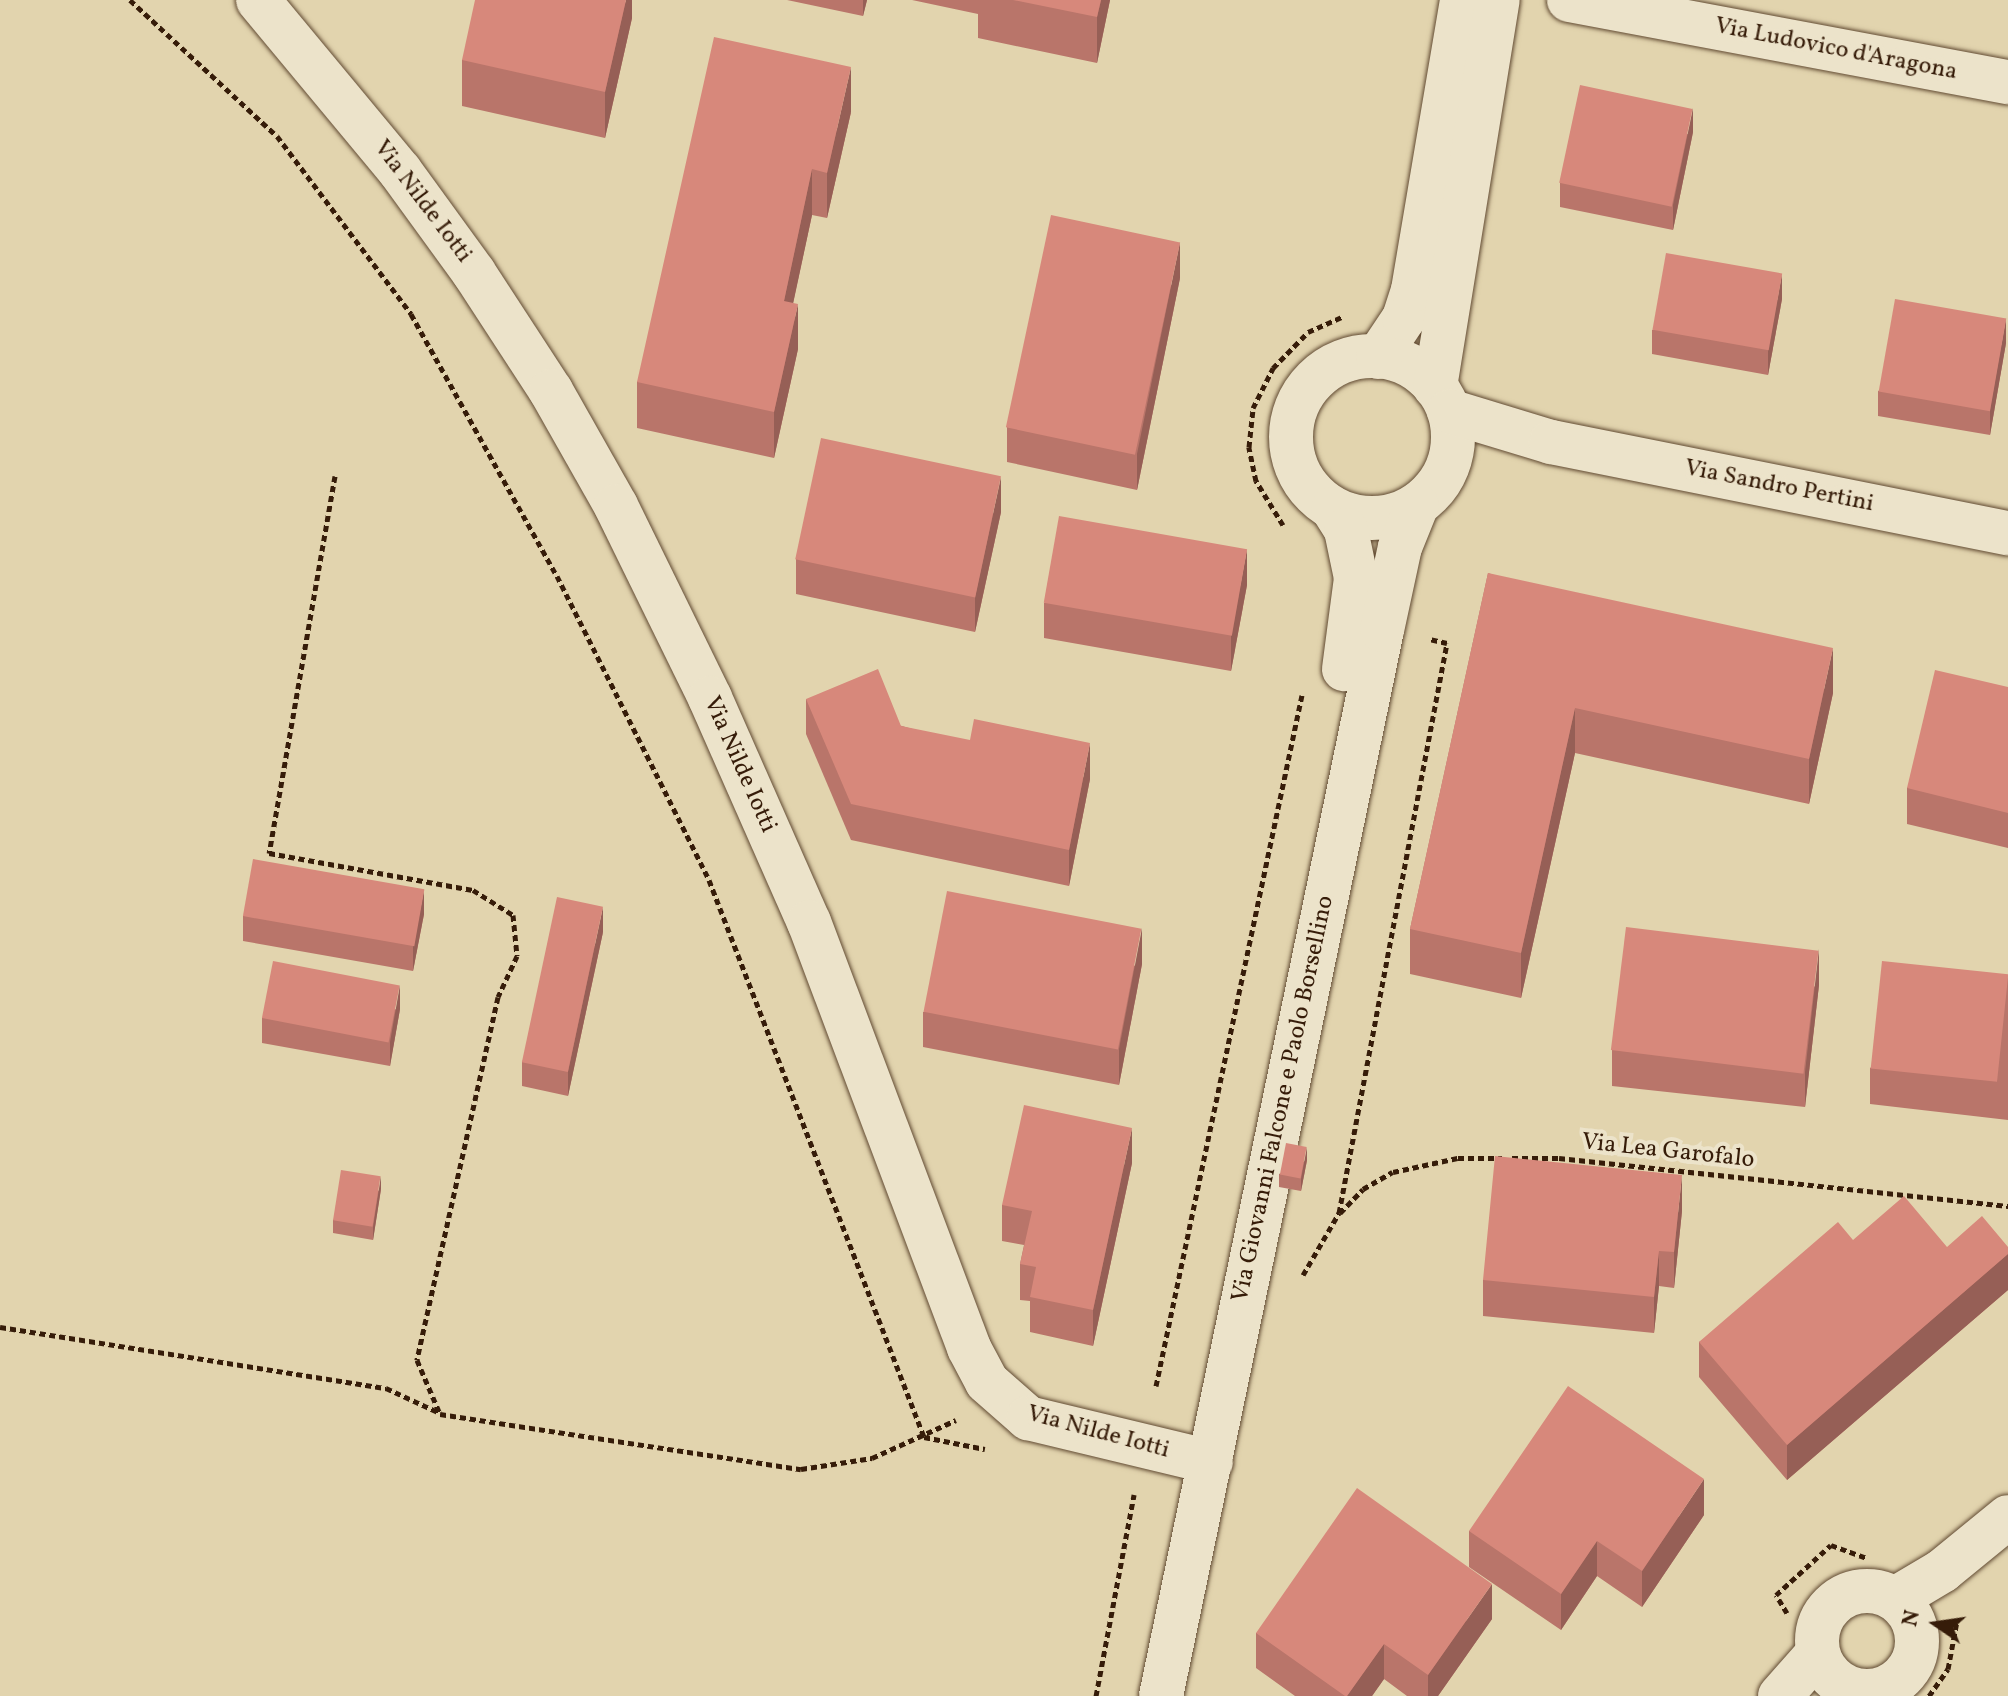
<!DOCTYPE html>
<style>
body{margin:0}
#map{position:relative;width:2008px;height:1696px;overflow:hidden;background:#e2d4ae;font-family:Vollkorn,serif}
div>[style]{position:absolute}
.path>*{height:5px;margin-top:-2.5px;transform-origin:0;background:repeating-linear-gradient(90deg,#361c09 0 6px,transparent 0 10px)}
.roads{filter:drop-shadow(0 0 2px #614a32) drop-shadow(0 0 2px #614a32)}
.minor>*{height:44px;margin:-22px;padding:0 22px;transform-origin:22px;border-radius:22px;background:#ece3ca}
.minor>.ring{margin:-22px;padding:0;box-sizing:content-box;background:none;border:44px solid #ece3ca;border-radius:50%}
.wall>*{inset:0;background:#b9756a}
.shaded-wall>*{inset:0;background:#965f56}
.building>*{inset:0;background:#d7887b;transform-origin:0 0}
span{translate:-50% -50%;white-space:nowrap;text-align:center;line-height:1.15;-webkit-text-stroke:8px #ece3ca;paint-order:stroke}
.street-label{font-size:24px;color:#361c09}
.north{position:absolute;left:1896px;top:1584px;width:80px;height:80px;-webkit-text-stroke:6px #ece3ca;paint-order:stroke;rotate:283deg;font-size:22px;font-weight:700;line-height:32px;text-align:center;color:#361c09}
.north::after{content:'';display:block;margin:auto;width:28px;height:36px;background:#361c09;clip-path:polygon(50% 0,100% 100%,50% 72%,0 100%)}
</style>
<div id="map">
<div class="path">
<i style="left:130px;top:0;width:200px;rotate:42.8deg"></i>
<i style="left:277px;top:136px;width:223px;rotate:53deg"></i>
<i style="left:411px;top:314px;width:300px;rotate:60.9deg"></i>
<i style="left:557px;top:576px;width:340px;rotate:63.4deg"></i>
<i style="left:709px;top:880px;width:597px;rotate:68.89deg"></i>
<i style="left:924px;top:1437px;width:62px;rotate:11.1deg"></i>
<i style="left:335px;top:476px;width:383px;rotate:99.9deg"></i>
<i style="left:269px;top:853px;width:207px;rotate:10.3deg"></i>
<i style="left:473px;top:890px;width:47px;rotate:32deg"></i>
<i style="left:513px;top:915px;width:41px;rotate:84.4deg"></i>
<i style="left:517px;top:956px;width:45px;rotate:114.9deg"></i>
<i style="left:498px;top:997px;width:372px;rotate:102.6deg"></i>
<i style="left:417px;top:1360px;width:59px;rotate:66.9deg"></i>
<i style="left:440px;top:1414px;width:365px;rotate:8.7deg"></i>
<i style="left:801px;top:1469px;width:72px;rotate:-8.8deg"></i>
<i style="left:872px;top:1458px;width:92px;rotate:-24.3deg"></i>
<i style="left:1283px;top:525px;width:52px;rotate:-121.5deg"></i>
<i style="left:1256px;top:481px;width:35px;rotate:-102deg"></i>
<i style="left:1249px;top:447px;width:39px;rotate:-84deg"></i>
<i style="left:1253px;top:408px;width:45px;rotate:-63.4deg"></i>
<i style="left:1273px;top:368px;width:50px;rotate:-45.8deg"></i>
<i style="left:1308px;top:332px;width:37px;rotate:-24deg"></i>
<i style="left:1512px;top:1158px;width:47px"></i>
<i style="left:1559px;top:1158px;width:452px;rotate:6.1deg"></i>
<i style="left:1340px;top:1213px;width:33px;rotate:-46deg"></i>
<i style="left:1363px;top:1189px;width:34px;rotate:-30deg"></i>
<i style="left:1393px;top:1172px;width:66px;rotate:-12.2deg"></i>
<i style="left:1458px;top:1158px;width:44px"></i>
<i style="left:1303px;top:1275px;width:72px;rotate:-59.9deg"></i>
<i style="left:1339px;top:1213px;width:580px;rotate:-79.27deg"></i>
<i style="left:1447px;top:643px;width:18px;rotate:-167deg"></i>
<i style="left:0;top:1327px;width:391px;rotate:9deg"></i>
<i style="left:386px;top:1388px;width:60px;rotate:24.8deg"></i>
<i style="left:1156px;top:1386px;width:706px;rotate:-78.07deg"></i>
<i style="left:1787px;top:1613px;width:21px;rotate:-121deg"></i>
<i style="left:1776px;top:1595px;width:74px;rotate:-42.3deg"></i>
<i style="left:1831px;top:1545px;width:37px;rotate:20deg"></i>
<i style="left:1096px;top:1696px;width:205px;rotate:-79.3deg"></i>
<i style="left:1929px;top:1696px;width:33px;rotate:-55deg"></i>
<i style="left:1948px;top:1669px;width:49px;rotate:-79.4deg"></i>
</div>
<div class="roads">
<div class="minor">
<i style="left:258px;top:0;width:222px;rotate:50.3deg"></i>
<i style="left:400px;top:171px;width:126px;rotate:54deg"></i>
<i style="left:474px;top:273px;width:141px;rotate:56.9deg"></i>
<i style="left:551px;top:391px;width:132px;rotate:60.5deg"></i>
<i style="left:616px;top:506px;width:214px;rotate:63.9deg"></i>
<i style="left:710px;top:698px;width:245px;rotate:66.2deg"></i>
<i style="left:809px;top:922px;width:455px;rotate:69.4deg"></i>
<i style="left:969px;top:1348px;width:38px;rotate:62deg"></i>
<i style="left:987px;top:1382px;width:55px;rotate:41.3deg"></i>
<i style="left:1028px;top:1418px;width:188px;rotate:13.5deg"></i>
<i style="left:1569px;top:0;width:447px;rotate:10.6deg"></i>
<i class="ring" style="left:1291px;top:356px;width:118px;height:118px"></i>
<i style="left:1378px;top:357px;width:47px;rotate:-56.3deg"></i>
<i style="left:1404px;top:318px;width:29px;rotate:-72deg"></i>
<i style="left:1413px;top:290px;width:294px;rotate:-80.4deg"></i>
<i style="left:1435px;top:387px;width:392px;rotate:-80.8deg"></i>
<i style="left:1449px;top:411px;width:107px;rotate:16.9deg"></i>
<i style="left:1551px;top:442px;width:466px;rotate:11.3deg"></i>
<i style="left:1333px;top:509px;width:25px;rotate:58deg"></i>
<i style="left:1346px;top:530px;width:49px;rotate:78.2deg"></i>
<i style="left:1356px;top:578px;width:92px;rotate:97.5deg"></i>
<i class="ring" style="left:1817px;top:1591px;width:56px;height:56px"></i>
<i style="left:1895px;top:1599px;width:55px;rotate:-30.8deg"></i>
<i style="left:1942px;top:1571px;width:85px;rotate:-39.3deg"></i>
<i style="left:1161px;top:1696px;width:1089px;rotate:-78.29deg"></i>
<i style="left:1382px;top:630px;width:85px;rotate:-77.8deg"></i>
<i style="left:1400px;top:547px;width:45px;rotate:-68deg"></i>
<i style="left:1780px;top:1696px;width:57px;rotate:-48.5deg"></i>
</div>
</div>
<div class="wall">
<i style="clip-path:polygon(632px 0,632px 18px,605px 138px,462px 106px,462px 60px)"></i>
<i style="clip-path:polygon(787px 0,867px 0,863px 16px)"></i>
<i style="clip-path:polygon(912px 0,1110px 0,1097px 63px,978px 38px,978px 14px)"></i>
<i style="clip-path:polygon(851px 112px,827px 218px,812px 215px,793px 303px,798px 349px,774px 458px,637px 428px,637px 382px)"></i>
<i style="clip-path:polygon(1693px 132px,1673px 230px,1560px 207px,1560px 183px)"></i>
<i style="clip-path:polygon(1180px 278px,1137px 490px,1007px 462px,1007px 427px)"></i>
<i style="clip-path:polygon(1782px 299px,1768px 375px,1652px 354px,1652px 330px)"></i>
<i style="clip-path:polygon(2006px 343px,1990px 435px,1878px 416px,1878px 391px)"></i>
<i style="clip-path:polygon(1001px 512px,975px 632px,796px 594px,796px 559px)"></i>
<i style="clip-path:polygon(1488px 573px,1833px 693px,1809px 804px,1575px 753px,1521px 998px,1410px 974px,1410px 929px)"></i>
<i style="clip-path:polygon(1247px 585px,1231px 671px,1044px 638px,1044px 603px)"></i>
<i style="clip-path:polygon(2008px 687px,2008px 848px,1907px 824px,1907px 788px)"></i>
<i style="clip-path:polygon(806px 699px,1090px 779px,1069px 886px,851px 840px,806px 734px)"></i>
<i style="clip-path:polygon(424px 914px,413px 971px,243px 941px,243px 916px)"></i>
<i style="clip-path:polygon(603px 932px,568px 1096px,522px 1086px,522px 1062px)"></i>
<i style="clip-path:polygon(1142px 964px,1119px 1085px,923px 1047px,923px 1012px)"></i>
<i style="clip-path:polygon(2008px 975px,2008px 1120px,1870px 1104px,1870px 1068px)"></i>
<i style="clip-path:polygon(1819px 985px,1805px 1107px,1612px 1086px,1612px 1050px)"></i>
<i style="clip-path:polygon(400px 1009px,390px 1066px,262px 1043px,262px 1018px)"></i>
<i style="clip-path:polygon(1307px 1160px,1301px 1191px,1279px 1187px,1279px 1174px)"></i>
<i style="clip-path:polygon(1132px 1163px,1093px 1346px,1030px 1332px,1030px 1301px,1020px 1300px,1020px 1264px,1024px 1245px,1002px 1241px,1002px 1205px)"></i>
<i style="clip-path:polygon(381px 1189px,373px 1240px,333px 1233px,333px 1220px)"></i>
<i style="clip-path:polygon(1682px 1211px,1674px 1288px,1659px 1286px,1654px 1333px,1483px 1316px,1483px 1280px)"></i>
<i style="clip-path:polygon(1853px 1240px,1947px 1247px,2008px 1247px,2008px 1290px,1787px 1480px,1699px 1377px,1699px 1342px)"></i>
<i style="clip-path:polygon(1704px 1515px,1642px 1607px,1597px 1576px,1561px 1630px,1469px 1567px,1469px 1531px)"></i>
<i style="clip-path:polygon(1492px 1619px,1438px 1696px,1407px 1696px,1384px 1679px,1372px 1696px,1295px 1696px,1256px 1668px,1256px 1633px)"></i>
</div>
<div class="shaded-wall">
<i style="clip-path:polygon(626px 0,632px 0,632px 18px,605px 138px,605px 92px)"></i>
<i style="clip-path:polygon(863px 0,867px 0,863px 16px)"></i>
<i style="clip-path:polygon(1101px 0,1110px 0,1097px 63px,1097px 17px)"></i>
<i style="clip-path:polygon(851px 67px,851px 112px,827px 218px,827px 173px)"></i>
<i style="clip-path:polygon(1693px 108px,1693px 132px,1673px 230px,1673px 205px)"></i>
<i style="clip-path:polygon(812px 169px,812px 215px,784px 346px,784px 301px)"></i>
<i style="clip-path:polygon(1180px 242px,1180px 278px,1137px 490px,1137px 454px)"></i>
<i style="clip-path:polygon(1782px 274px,1782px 299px,1768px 375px,1768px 351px)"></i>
<i style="clip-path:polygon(798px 304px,798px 349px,774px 458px,774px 412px)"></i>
<i style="clip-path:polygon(2006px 318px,2006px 343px,1990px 435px,1990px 410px)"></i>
<i style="clip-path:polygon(1001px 477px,1001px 512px,975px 632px,975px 597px)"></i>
<i style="clip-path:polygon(1247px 549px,1247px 585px,1231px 671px,1231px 636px)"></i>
<i style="clip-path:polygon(1833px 648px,1833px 693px,1809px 804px,1809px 759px)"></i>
<i style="clip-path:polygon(1575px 708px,1575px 753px,1521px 998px,1521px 953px)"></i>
<i style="clip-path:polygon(1090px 743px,1090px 779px,1069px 886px,1069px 850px)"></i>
<i style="clip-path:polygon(424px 890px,424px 914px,413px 971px,413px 947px)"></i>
<i style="clip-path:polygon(603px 907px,603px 932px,568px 1096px,568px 1072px)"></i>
<i style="clip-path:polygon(1142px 928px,1142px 964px,1119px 1085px,1119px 1049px)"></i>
<i style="clip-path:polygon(1819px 949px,1819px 985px,1805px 1107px,1805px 1072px)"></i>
<i style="clip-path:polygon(400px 985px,400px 1009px,390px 1066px,390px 1042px)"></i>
<i style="clip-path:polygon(1132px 1128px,1132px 1163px,1093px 1346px,1093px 1310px)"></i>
<i style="clip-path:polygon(1307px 1147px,1307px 1160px,1301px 1191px,1301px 1179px)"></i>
<i style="clip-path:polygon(1682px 1175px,1682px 1211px,1674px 1288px,1674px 1252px)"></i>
<i style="clip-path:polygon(381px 1176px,381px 1189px,373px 1240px,373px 1227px)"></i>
<i style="clip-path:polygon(1659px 1251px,1659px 1286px,1654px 1333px,1654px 1297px)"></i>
<i style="clip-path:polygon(2008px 1254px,2008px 1290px,1787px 1480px,1787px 1445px)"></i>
<i style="clip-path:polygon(1704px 1479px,1704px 1515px,1642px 1607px,1642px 1571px)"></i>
<i style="clip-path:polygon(1597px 1541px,1597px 1576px,1561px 1630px,1561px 1594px)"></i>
<i style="clip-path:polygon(1492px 1584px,1492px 1619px,1438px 1696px,1428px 1696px,1428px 1675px)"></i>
<i style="clip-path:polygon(1384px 1644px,1384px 1679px,1372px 1696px,1347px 1696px)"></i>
</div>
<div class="building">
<i style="clip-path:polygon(475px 0,626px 0,605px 92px,462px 60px)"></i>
<i style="clip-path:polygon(1013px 0,1101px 0,1097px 17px)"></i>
<i style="clip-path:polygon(714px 37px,851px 67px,827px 173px,812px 169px,784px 301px,798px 304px,774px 412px,637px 382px)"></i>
<i style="left:1580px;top:85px;width:115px;height:100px;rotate:12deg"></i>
<i style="left:1051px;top:215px;width:132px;height:217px;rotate:12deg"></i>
<i style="left:1666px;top:253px;width:118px;height:78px;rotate:10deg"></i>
<i style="left:1895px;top:299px;width:113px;height:94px;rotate:10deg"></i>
<i style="left:821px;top:438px;width:184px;height:124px;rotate:12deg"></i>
<i style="left:1059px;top:516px;width:191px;height:88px;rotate:10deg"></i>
<i style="clip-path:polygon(1488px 573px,1833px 648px,1809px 759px,1575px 708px,1521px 953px,1410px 929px)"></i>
<i style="clip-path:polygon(878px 669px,901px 726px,970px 740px,974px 719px,1090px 743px,1069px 850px,851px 804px,806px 699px)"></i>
<i style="clip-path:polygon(1935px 670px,2008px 687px,2008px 813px,1907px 788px)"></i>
<i style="left:253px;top:859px;width:174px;height:58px;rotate:10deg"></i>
<i style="left:947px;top:891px;width:198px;height:123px;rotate:11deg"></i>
<i style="left:557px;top:897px;width:47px;height:169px;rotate:12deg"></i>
<i style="left:1626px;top:927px;width:194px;height:124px;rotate:7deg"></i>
<i style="left:273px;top:961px;width:129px;height:58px;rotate:11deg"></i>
<i style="left:1882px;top:961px;width:127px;height:108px;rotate:6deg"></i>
<i style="clip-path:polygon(1024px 1105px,1132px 1128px,1093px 1310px,1030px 1297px,1036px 1267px,1020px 1264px,1032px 1211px,1002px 1205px)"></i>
<i style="left:1286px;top:1143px;width:21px;height:32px;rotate:11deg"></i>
<i style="clip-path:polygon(1495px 1156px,1682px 1175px,1674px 1252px,1659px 1251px,1654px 1297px,1483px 1280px)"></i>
<i style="left:341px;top:1170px;width:40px;height:51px;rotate:9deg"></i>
<i style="clip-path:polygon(1904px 1196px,1947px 1247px,1982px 1216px,2008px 1247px,2008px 1254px,1787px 1445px,1699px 1342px,1838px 1222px,1853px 1240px)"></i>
<i style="clip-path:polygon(1568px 1386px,1704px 1479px,1642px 1571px,1597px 1541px,1561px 1594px,1469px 1531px)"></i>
<i style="clip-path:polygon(1357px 1488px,1492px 1584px,1428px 1675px,1384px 1644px,1347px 1696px,1345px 1696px,1256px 1633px)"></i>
</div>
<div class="street-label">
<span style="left:1836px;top:50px;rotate:11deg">Via Ludovico d'Aragona</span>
<span style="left:422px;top:202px;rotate:53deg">Via Nilde Iotti</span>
<span style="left:1779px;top:487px;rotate:11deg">Via Sandro Pertini</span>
<span style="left:739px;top:765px;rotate:66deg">Via Nilde Iotti</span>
<span style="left:1284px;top:1099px;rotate:-78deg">Via Giovanni Falcone e Paolo Borsellino</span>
<span style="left:1668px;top:1152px;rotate:6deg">Via Lea Garofalo</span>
<span style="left:1098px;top:1433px;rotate:15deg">Via Nilde Iotti</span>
</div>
<div class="north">N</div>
</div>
